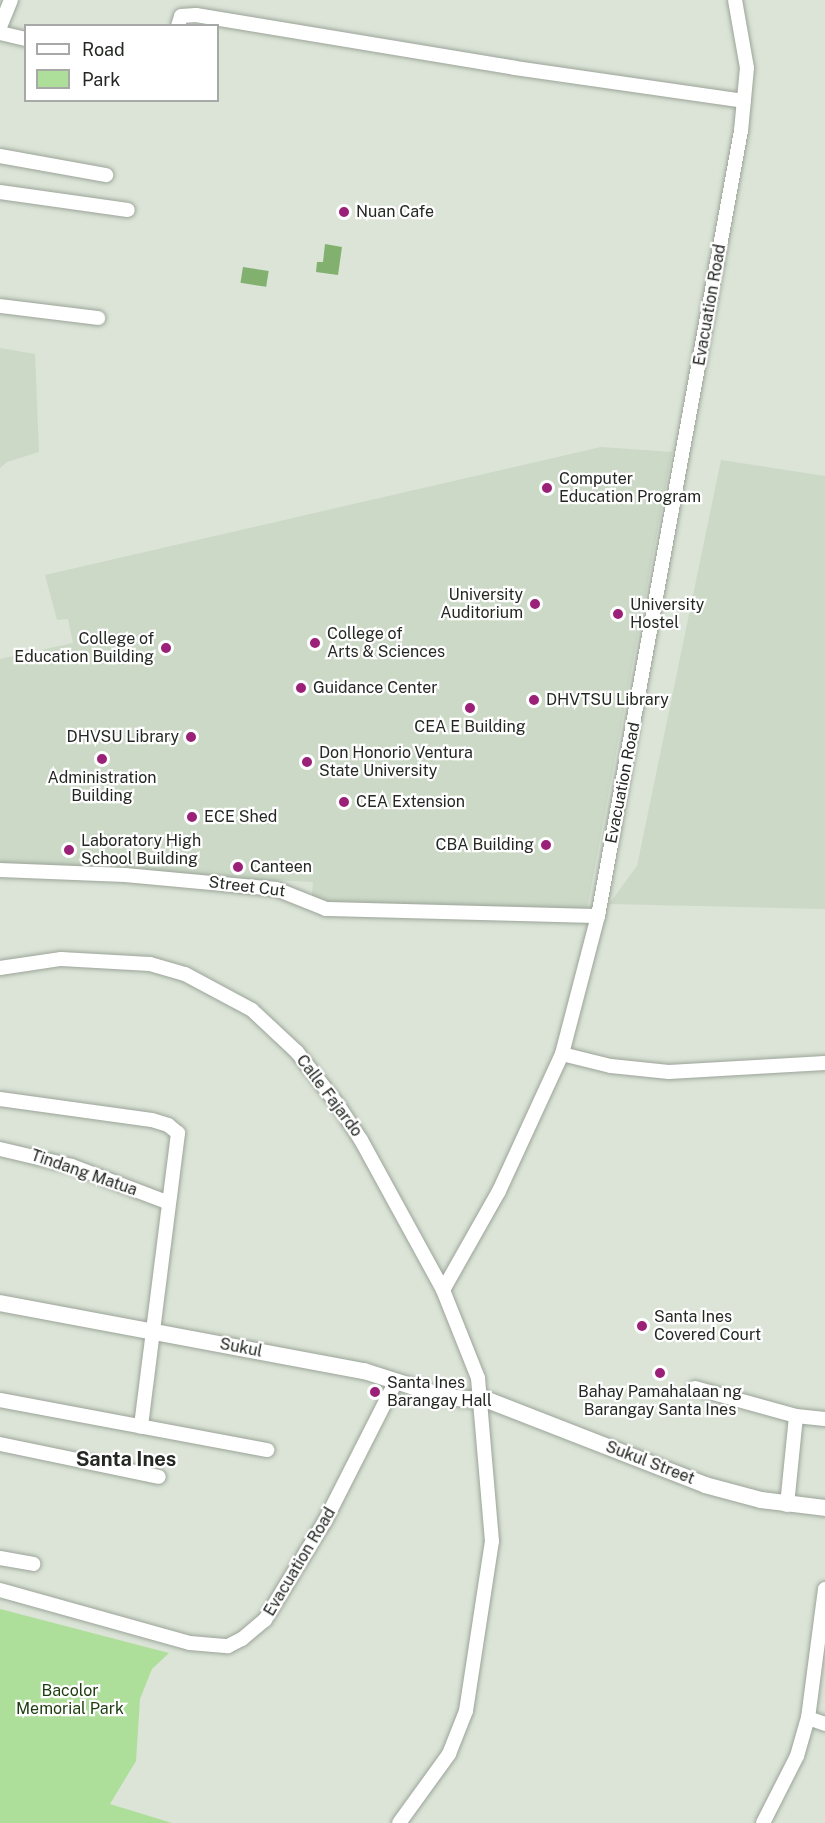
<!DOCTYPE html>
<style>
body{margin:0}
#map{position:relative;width:825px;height:1823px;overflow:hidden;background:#dbe4d7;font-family:"Public Sans",sans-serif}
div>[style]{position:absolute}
.built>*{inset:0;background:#ccd9c7}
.green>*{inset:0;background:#aedf9a}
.water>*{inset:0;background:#82b16f;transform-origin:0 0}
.roads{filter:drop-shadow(0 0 2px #9ca499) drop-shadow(0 0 2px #9ca499)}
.minor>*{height:14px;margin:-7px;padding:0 7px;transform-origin:7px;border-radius:7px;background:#fff}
.tertiary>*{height:16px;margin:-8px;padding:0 8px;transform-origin:8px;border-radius:8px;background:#fff}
.dots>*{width:16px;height:16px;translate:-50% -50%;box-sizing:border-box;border:3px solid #fff;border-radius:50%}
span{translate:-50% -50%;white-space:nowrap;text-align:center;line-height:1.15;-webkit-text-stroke:4.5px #fff;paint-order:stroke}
.poi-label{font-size:16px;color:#242723}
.left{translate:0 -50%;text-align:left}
.right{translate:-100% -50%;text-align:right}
.street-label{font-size:16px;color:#242723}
.park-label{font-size:16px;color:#1d3c0e}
.quarter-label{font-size:20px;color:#242723;font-weight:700}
.legend{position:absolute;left:24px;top:24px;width:195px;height:78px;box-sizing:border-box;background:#fff;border:2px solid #a7a9a7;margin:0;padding:8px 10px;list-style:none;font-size:18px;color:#242723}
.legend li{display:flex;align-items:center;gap:12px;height:30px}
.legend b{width:30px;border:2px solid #a7a9a7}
</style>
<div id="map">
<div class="built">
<i style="clip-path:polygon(0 348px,35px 354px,39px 452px,7px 462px,0 468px)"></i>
<i style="clip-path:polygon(601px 447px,672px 452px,587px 910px,339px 905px,312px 896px,313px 882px,0 866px,0 659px,73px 643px,68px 619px,57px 620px,45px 575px)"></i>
<i style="clip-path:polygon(721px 460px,825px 476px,825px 909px,609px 904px,637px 866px)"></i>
</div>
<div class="green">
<i style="clip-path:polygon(0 1609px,169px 1653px,152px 1669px,140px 1699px,136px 1761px,110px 1804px,172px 1823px,0 1823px)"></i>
</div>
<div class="water">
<i style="clip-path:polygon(325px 244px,342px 247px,338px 275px,316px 272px,317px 262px,323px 262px)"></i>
<i style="left:243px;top:267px;width:26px;height:16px;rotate:9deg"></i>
</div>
<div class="roads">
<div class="minor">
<i style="left:178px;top:26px;width:10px;rotate:-73deg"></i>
<i style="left:181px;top:16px;width:15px;rotate:-4deg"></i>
<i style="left:196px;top:15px;width:323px;rotate:9.4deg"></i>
<i style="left:515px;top:68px;width:231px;rotate:8.2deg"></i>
<i style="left:0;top:27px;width:29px;rotate:-68deg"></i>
<i style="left:0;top:33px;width:27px;rotate:13deg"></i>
<i style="left:0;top:156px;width:108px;rotate:10.2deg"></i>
<i style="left:0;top:192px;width:129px;rotate:8deg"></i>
<i style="left:0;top:306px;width:99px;rotate:7deg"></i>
<i style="left:0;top:870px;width:125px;rotate:2.3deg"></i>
<i style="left:125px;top:875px;width:152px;rotate:5.3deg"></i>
<i style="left:276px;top:889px;width:54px;rotate:21.8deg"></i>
<i style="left:326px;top:909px;width:272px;rotate:1.5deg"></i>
<i style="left:0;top:968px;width:62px;rotate:-8.4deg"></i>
<i style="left:61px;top:959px;width:89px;rotate:3.2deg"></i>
<i style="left:150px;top:964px;width:36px;rotate:16deg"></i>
<i style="left:185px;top:974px;width:76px;rotate:28.2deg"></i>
<i style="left:252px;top:1010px;width:62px;rotate:43deg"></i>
<i style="left:297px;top:1052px;width:67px;rotate:52.3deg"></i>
<i style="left:338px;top:1105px;width:42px;rotate:56.7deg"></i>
<i style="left:361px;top:1140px;width:171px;rotate:61.3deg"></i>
<i style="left:443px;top:1290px;width:95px;rotate:68.3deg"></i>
<i style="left:478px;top:1378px;width:164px;rotate:85.1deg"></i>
<i style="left:492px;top:1541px;width:172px;rotate:98.7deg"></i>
<i style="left:466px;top:1711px;width:46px;rotate:111.6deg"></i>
<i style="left:449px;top:1754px;width:85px;rotate:125.9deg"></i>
<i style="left:562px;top:1054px;width:50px;rotate:13.8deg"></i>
<i style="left:611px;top:1066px;width:58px;rotate:5.9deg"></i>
<i style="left:669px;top:1072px;width:156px;rotate:-3.3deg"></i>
<i style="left:0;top:1099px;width:153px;rotate:7.9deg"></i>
<i style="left:152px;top:1120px;width:17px;rotate:17deg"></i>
<i style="left:168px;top:1125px;width:13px;rotate:39deg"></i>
<i style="left:178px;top:1133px;width:296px;rotate:97.2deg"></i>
<i style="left:0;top:1149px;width:74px;rotate:13.3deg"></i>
<i style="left:72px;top:1166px;width:102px;rotate:20.8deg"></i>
<i style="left:443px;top:1290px;width:114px;rotate:-60.5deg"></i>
<i style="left:499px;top:1191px;width:151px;rotate:-65.3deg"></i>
<i style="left:562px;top:1054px;width:143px;rotate:-75.4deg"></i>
<i style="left:598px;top:916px;width:798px;rotate:-79.68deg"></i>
<i style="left:741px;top:131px;width:63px;rotate:-84.6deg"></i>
<i style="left:747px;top:68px;width:69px;rotate:-100deg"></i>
<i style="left:695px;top:1388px;width:105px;rotate:15.5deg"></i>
<i style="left:796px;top:1416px;width:29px;rotate:6deg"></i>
<i style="left:0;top:1400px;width:272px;rotate:10.6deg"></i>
<i style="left:0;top:1444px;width:162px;rotate:11.7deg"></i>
<i style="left:787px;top:1505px;width:89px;rotate:-84.2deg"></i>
<i style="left:0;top:1558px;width:34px;rotate:10deg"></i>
<i style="left:0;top:1590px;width:197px;rotate:15.6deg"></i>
<i style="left:190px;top:1643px;width:38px;rotate:5deg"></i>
<i style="left:228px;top:1646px;width:16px;rotate:-27deg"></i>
<i style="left:242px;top:1639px;width:30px;rotate:-40deg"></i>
<i style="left:265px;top:1620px;width:116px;rotate:-58.8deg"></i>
<i style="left:325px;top:1521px;width:157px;rotate:-63.1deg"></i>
<i style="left:808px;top:1718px;width:18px;rotate:19deg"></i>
<i style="left:763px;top:1823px;width:75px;rotate:-63.1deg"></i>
<i style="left:797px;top:1756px;width:40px;rotate:-74deg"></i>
<i style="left:808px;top:1718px;width:130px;rotate:-82.5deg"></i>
</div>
<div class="tertiary">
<i style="left:0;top:1303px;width:370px;rotate:10.6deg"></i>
<i style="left:364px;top:1371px;width:85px;rotate:17.8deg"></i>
<i style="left:445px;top:1397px;width:45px;rotate:5.1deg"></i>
<i style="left:490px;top:1401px;width:231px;rotate:21.3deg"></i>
<i style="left:705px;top:1485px;width:58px;rotate:15deg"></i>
<i style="left:761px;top:1500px;width:64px;rotate:7.1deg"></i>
</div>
</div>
<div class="dots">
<i style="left:344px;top:212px;background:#9a2078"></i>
<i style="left:547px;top:488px;background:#9a2078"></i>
<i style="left:535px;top:604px;background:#9a2078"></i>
<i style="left:618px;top:614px;background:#9a2078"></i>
<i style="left:315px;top:643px;background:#9a2078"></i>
<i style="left:166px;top:648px;background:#9a2078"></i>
<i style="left:301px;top:688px;background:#9a2078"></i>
<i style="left:534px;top:700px;background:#9a2078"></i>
<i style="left:470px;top:708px;background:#9a2078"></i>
<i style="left:191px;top:737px;background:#9a2078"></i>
<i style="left:102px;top:759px;background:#9a2078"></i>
<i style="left:307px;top:762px;background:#9a2078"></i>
<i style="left:344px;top:802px;background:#9a2078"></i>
<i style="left:192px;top:817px;background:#9a2078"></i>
<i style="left:546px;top:845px;background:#9a2078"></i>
<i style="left:69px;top:850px;background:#9a2078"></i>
<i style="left:238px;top:867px;background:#9a2078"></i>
<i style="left:642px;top:1326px;background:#9a2078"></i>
<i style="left:660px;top:1373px;background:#9a2078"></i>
<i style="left:375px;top:1392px;background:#9a2078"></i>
</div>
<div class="poi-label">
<span class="left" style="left:356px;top:212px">Nuan Cafe</span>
<span class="left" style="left:559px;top:488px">Computer<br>Education Program</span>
<span class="right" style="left:523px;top:604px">University<br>Auditorium</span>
<span class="left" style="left:630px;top:614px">University<br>Hostel</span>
<span class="left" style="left:327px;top:643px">College of<br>Arts &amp; Sciences</span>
<span class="right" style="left:154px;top:648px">College of<br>Education Building</span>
<span class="left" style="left:313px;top:688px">Guidance Center</span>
<span class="left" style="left:546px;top:700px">DHVTSU Library</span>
<span style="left:470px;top:727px">CEA E Building</span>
<span class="right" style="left:179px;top:737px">DHVSU Library</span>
<span class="left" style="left:319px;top:762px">Don Honorio Ventura<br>State University</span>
<span style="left:102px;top:787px">Administration<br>Building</span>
<span class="left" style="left:356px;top:802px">CEA Extension</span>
<span class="left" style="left:204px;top:817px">ECE Shed</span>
<span class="left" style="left:81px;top:850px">Laboratory High<br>School Building</span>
<span class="right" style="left:534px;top:845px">CBA Building</span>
<span class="left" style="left:250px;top:867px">Canteen</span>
<span class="left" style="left:654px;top:1326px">Santa Ines<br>Covered Court</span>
<span class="left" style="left:387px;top:1392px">Santa Ines<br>Barangay Hall</span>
<span style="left:660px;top:1401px">Bahay Pamahalaan ng<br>Barangay Santa Ines</span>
</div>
<div class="street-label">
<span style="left:710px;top:305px;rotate:-80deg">Evacuation Road</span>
<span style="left:623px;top:783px;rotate:-79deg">Evacuation Road</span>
<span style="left:247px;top:887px;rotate:7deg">Street Cut</span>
<span style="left:329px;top:1096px;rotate:53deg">Calle Fajardo</span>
<span style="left:84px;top:1173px;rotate:19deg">Tindang Matua</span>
<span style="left:241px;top:1348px;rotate:11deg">Sukul</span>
<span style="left:650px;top:1463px;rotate:21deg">Sukul Street</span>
<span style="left:300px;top:1562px;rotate:-59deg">Evacuation Road</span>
</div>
<div class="park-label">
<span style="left:70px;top:1700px">Bacolor<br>Memorial Park</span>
</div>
<div class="quarter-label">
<span style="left:126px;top:1459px">Santa Ines</span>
</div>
<ul class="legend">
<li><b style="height:8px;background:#fff"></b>Road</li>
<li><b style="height:16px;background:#aedf9a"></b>Park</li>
</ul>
</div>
